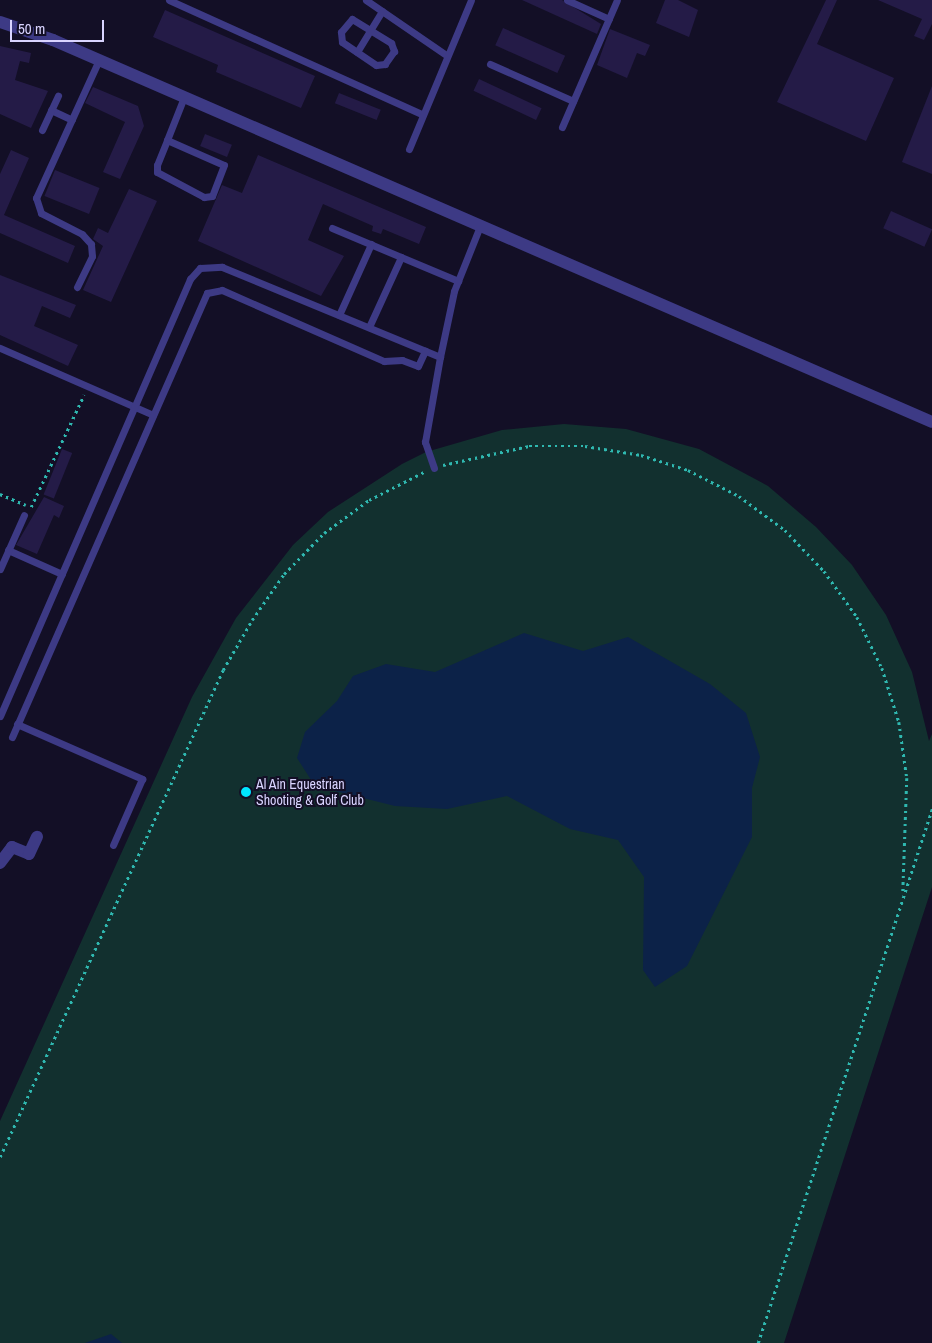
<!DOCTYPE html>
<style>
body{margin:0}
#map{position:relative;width:932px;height:1343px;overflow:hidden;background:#130f26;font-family:"Archivo Narrow",sans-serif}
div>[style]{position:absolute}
.green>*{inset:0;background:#12302f}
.water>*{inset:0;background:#0c2248}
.building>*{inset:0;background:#241b47;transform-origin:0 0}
.path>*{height:2.5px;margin-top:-1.25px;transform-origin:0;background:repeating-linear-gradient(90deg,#2fb8b0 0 2.5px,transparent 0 6.5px)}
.lane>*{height:7px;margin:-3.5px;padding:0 3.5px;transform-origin:3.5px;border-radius:3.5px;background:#3d3a85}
.street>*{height:12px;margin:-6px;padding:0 6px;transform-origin:6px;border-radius:6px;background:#3d3a85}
.dots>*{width:14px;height:14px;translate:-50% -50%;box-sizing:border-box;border:2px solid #130f26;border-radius:50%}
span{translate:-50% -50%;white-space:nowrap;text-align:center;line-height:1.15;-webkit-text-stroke:4px #130f26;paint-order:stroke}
.poi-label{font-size:14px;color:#d9d4ff}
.left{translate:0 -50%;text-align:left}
.scale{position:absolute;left:10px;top:20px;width:94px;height:22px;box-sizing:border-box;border:2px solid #d9d4ff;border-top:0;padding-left:6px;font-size:15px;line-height:18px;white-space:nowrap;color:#d9d4ff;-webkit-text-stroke:4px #130f26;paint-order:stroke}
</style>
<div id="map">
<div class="green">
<i style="clip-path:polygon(564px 424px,626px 429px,699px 449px,768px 486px,816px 527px,852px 565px,886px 615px,912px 672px,929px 741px,932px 734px,932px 887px,784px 1343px,0 1343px,0 1121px,192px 697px,236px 618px,293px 545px,328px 512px,402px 464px,426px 452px,502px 430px)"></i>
</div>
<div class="water">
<i style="clip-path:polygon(524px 633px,583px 651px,628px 637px,710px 684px,746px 713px,760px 757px,752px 788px,752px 837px,687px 966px,655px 987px,643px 970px,644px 877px,618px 840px,570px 829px,507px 796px,447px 809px,395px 806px,315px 786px,297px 758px,305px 732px,337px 701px,353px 676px,386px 664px,435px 672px)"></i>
<i style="clip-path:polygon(111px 1334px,122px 1343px,85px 1343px)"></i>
</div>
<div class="building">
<i style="clip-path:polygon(522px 0,562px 0,601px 24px,597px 34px)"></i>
<i style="clip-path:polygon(665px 0,678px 0,698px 10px,689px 37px,656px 23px)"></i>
<i style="clip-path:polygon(826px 0,837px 0,817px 44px,894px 78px,866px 141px,777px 102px)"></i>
<i style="clip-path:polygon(878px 0,932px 0,932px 24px,924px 40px,914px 36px,922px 19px)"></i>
<i style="clip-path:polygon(165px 10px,315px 76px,301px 108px,216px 72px,218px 65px,153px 37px)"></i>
<i style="left:503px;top:28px;width:68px;height:19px;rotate:24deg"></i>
<i style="clip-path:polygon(610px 29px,650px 45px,645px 56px,637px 53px,627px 78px,597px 65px)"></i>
<i style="clip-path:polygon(0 46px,31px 53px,29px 63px,20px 61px,15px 80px,48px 91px,31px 128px,0 114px)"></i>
<i style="left:479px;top:79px;width:69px;height:13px;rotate:25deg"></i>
<i style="clip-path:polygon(932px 86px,932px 174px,902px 162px)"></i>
<i style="clip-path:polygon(93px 87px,138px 106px,144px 126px,120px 179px,103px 172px,125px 122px,85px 103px)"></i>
<i style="left:339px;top:93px;width:45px;height:11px;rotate:22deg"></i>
<i style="left:205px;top:134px;width:29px;height:13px;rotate:22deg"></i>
<i style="clip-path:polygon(11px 150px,29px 158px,4px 215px,75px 246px,68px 263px,0 233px,0 174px)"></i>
<i style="clip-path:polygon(258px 155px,426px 227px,419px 244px,383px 229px,381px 234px,372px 231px,373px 226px,323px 204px,308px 240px,344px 256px,321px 296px,198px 241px,222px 185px,242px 193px)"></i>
<i style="left:55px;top:170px;width:48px;height:28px;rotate:22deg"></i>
<i style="clip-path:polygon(129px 189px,157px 201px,111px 302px,83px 290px,103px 246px,93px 239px,98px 228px,108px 233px)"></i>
<i style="left:891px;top:211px;width:45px;height:19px;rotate:24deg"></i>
<i style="clip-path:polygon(0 275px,76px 305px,70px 318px,42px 306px,34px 326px,78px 345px,68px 366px,0 335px)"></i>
<i style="left:62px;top:449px;width:11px;height:49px;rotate:22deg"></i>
<i style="clip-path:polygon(44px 497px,64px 506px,59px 518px,54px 515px,37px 554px,16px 545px)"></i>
</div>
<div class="path">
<i style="left:443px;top:465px;width:88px;rotate:-12.5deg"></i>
<i style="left:529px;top:446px;width:56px"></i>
<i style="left:585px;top:446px;width:57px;rotate:9.1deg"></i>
<i style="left:641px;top:455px;width:49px;rotate:17.7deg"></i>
<i style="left:688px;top:470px;width:57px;rotate:27deg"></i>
<i style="left:739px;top:496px;width:57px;rotate:36.5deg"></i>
<i style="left:785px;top:530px;width:57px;rotate:46.4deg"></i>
<i style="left:824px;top:571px;width:57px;rotate:54.3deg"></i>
<i style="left:857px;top:617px;width:57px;rotate:63.9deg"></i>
<i style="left:882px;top:668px;width:57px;rotate:72.5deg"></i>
<i style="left:899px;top:722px;width:57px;rotate:81.9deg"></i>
<i style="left:907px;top:778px;width:116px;rotate:92deg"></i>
<i style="left:0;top:494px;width:28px;rotate:23deg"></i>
<i style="left:31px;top:507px;width:124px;rotate:-64.7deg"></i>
<i style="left:0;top:1157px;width:536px;rotate:-65.4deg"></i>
<i style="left:223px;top:670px;width:58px;rotate:-59.9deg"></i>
<i style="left:252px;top:620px;width:56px;rotate:-55.2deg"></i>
<i style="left:284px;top:574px;width:57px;rotate:-45.7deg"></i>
<i style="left:324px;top:533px;width:56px;rotate:-36.3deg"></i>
<i style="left:369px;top:500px;width:64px;rotate:-27deg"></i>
<i style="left:758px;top:1343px;width:562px;rotate:-71.95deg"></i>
</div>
<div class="lane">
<i style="left:169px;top:0;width:277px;rotate:24.3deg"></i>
<i style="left:366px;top:0;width:97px;rotate:34.5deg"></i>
<i style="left:567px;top:0;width:46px;rotate:24.3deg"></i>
<i style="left:352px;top:19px;width:46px;rotate:31.6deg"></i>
<i style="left:391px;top:43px;width:9px;rotate:69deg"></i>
<i style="left:394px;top:51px;width:16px;rotate:125deg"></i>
<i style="left:385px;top:64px;width:9px;rotate:174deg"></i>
<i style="left:376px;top:65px;width:41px;rotate:-145.9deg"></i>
<i style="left:342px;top:42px;width:10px;rotate:-96deg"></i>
<i style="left:341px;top:32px;width:17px;rotate:-50deg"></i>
<i style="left:357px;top:52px;width:48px;rotate:-58.6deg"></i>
<i style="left:490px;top:64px;width:91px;rotate:24deg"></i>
<i style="left:51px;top:110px;width:23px;rotate:25deg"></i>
<i style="left:562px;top:127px;width:138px;rotate:-66.6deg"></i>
<i style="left:42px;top:130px;width:38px;rotate:-65deg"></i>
<i style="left:167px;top:140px;width:62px;rotate:23.7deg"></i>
<i style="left:224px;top:165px;width:33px;rotate:111deg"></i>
<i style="left:212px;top:196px;width:8px;rotate:173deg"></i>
<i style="left:204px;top:197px;width:53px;rotate:-152deg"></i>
<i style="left:157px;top:172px;width:7px;rotate:-90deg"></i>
<i style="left:157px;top:165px;width:27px;rotate:-68deg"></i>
<i style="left:167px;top:140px;width:46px;rotate:-68.4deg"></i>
<i style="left:409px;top:149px;width:161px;rotate:-67.4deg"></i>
<i style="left:332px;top:228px;width:137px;rotate:22.8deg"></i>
<i style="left:77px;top:287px;width:34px;rotate:-64deg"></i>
<i style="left:92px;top:256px;width:12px;rotate:-95deg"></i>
<i style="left:91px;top:244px;width:13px;rotate:-132deg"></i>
<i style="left:82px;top:234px;width:46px;rotate:-152.9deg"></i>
<i style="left:41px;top:213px;width:16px;rotate:-108deg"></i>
<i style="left:36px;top:198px;width:152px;rotate:-65.5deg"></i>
<i style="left:339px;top:315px;width:78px;rotate:-65.7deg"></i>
<i style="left:369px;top:327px;width:77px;rotate:-65.4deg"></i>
<i style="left:0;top:348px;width:167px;rotate:23.6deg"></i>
<i style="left:434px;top:468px;width:28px;rotate:-109deg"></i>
<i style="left:425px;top:442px;width:86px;rotate:-80deg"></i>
<i style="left:440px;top:357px;width:67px;rotate:-78deg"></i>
<i style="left:454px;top:291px;width:70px;rotate:-68.2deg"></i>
<i style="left:8px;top:550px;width:59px;rotate:24deg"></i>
<i style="left:0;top:569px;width:59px;rotate:-66deg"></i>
<i style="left:0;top:716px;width:477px;rotate:-66.5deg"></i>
<i style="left:190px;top:279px;width:15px;rotate:-48deg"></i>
<i style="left:200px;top:268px;width:22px;rotate:-3deg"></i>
<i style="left:222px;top:267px;width:236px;rotate:22.4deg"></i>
<i style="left:17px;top:724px;width:137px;rotate:23.7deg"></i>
<i style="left:142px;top:779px;width:72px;rotate:113.7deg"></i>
<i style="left:12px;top:737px;width:485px;rotate:-66.3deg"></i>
<i style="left:207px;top:293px;width:15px;rotate:-11deg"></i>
<i style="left:222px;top:290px;width:177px;rotate:23.7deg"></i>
<i style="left:384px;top:361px;width:18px;rotate:-3deg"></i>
<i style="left:402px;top:360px;width:17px;rotate:21deg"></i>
<i style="left:418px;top:366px;width:17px;rotate:-65deg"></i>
</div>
<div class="street">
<i style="left:0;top:22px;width:56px;rotate:18.8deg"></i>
<i style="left:53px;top:40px;width:958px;rotate:23.49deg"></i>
<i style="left:0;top:863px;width:20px;rotate:-53deg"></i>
<i style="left:12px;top:847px;width:18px;rotate:22deg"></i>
<i style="left:29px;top:854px;width:19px;rotate:-65deg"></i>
</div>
<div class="dots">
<i style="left:246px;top:792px;background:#00e5ff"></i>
</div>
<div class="poi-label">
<span class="left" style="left:256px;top:792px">Al Ain Equestrian<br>Shooting &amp; Golf Club</span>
</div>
<div class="scale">50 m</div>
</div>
